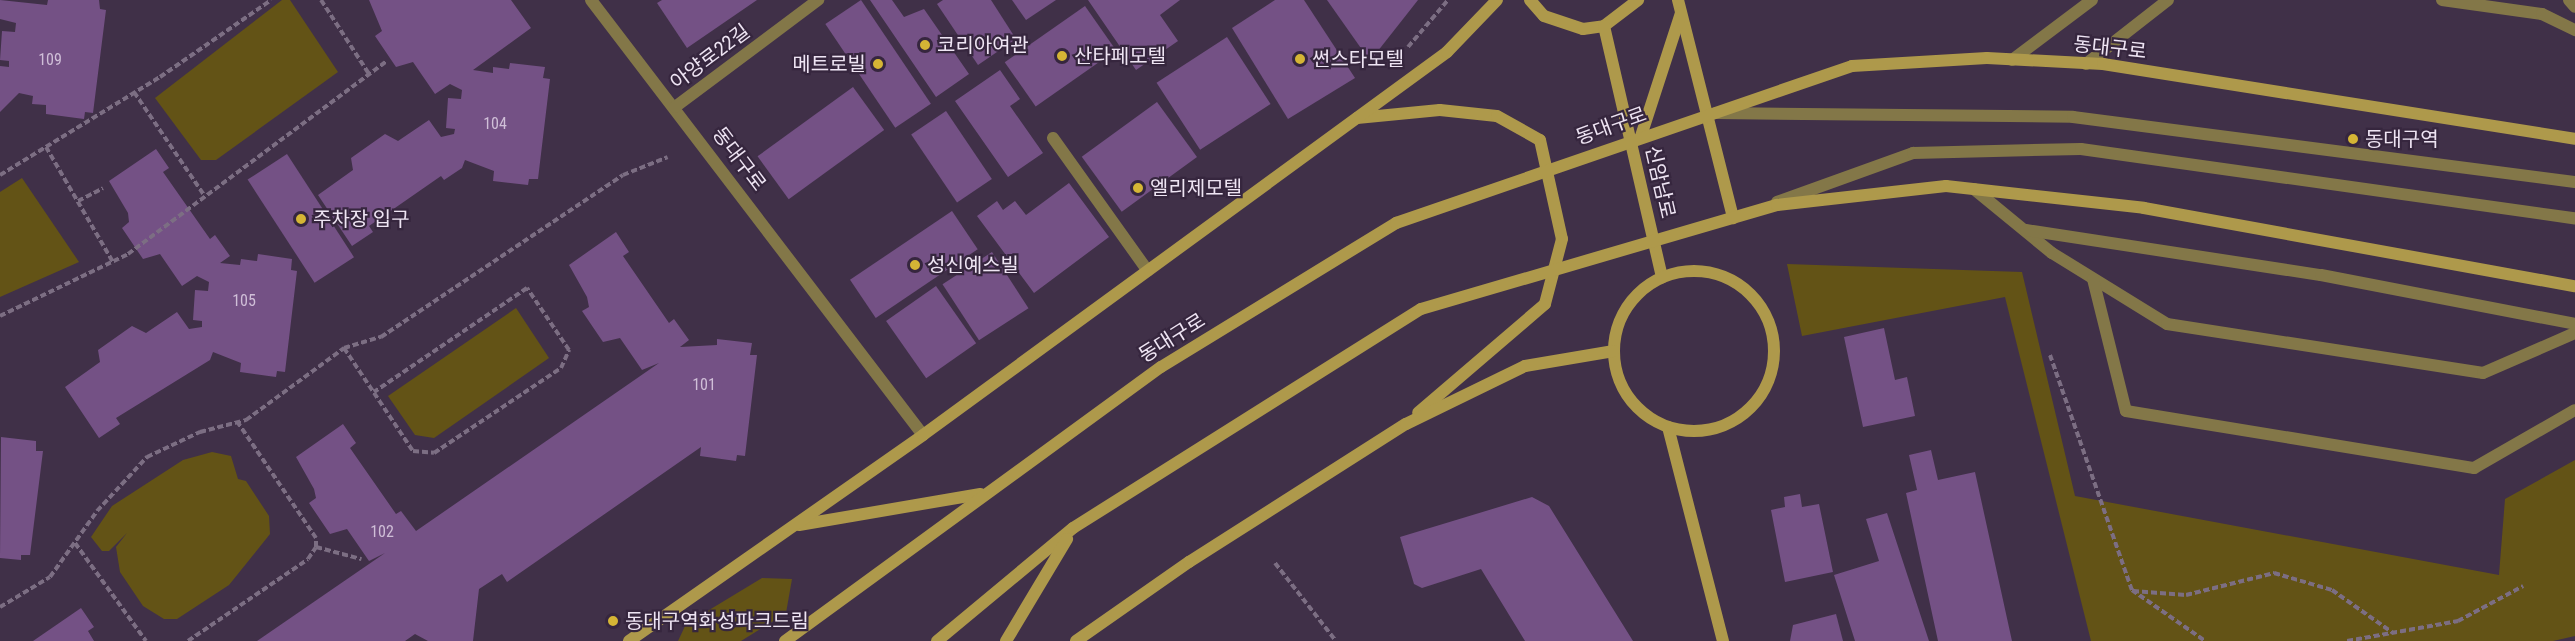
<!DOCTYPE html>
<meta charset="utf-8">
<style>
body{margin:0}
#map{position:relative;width:2575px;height:641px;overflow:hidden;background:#403048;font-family:"Roboto Condensed","Noto Sans KR",sans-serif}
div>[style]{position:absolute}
.green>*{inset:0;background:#635316}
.building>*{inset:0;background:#745185;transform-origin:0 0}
.path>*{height:4px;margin-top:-2px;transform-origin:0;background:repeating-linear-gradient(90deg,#7c6e83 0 6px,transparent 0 9px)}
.lane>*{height:12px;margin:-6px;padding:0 6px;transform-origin:6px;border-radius:6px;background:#837748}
.street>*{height:12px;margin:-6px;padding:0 6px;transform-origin:6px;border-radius:6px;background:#837748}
.secondary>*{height:12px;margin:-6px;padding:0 6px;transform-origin:6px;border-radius:6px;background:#ae994b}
.secondary>.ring{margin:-6px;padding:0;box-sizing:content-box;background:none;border:12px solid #ae994b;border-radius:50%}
.dots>*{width:16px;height:16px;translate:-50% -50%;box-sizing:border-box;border:3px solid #36263e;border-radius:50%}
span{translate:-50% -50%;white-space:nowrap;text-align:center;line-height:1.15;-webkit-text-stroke:4.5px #36263e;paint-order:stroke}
.number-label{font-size:16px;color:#d0bfd8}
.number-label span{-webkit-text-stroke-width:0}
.poi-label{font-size:20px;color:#eee4f3}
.left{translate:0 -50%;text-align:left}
.right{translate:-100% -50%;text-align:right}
.street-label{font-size:20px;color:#eee4f3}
</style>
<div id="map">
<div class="green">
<i style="clip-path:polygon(282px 0,290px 0,338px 72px,216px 160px,201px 160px,155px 98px)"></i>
<i style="clip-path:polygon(22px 178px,79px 262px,0 297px,0 192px)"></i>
<i style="clip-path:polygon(1787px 264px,2022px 272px,2075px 496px,2499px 575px,2505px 499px,2575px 460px,2575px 636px,2553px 641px,2091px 641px,2005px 297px,1802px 336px)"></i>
<i style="clip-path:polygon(516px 308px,549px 358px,434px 438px,415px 435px,388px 396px)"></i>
<i style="clip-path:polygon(212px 452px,231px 456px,238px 479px,246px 481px,269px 516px,270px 534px,229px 585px,177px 619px,164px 619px,143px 606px,120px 572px,116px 547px,127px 533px,109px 551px,102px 551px,91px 537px,112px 506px,183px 460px)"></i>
<i style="clip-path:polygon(762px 578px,792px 579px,786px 613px,741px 641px,678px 641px,686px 624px)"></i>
</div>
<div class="building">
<i style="clip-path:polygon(0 0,47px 5px,48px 0,99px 0,100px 9px,106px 10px,93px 113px,85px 112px,84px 119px,46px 114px,46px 105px,32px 104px,33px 96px,19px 93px,0 112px,0 66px,9px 67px,9px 61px,0 60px,2px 31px,15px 32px,16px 23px,0 19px)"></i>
<i style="clip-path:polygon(369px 0,511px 0,531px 28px,473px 70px,493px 73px,493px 67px,509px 69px,510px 63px,545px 67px,543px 78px,550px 79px,538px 179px,529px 179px,528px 185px,493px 181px,494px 171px,465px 160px,462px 168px,444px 180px,441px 176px,369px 226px,373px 232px,352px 246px,318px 195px,353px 170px,351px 158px,385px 134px,398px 141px,429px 120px,441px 137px,454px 134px,455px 129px,446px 128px,448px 98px,461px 99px,462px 90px,450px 84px,435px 94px,413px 62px,396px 67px,375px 36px,382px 31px)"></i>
<i style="clip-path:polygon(662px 0,757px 0,687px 48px,657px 3px)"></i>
<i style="left:861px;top:0;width:125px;height:43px;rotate:56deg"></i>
<i style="clip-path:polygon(870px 0,892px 0,904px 17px,924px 9px,969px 74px,936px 97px)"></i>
<i style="clip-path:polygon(943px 0,991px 0,1016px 39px,978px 65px,937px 4px)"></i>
<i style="clip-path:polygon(1012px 0,1056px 0,1026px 20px)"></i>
<i style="clip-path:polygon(1088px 0,1180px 0,1160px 15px,1178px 41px,1136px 70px)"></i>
<i style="clip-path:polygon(1275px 0,1304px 0,1355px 78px,1288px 119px,1232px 28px)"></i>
<i style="clip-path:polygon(1327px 0,1418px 0,1370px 61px)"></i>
<i style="left:1085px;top:6px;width:54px;height:98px;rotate:55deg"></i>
<i style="left:1227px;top:37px;width:80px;height:84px;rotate:57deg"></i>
<i style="clip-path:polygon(1000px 70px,1020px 99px,1010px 106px,1043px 153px,1008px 177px,955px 101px)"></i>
<i style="left:853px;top:87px;width:53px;height:118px;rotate:54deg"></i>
<i style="left:1157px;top:102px;width:68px;height:93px;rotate:54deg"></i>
<i style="left:946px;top:111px;width:82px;height:42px;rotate:56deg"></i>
<i style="clip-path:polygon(156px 149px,169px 168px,163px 172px,210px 239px,215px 235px,230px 256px,220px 263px,240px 265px,241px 259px,257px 261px,258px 254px,292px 259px,291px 270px,297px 271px,285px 372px,277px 371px,276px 377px,240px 372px,241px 363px,213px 352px,210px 360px,116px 418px,120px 424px,99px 438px,65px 387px,100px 362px,98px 350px,132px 326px,146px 333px,177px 312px,189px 329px,202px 327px,202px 321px,193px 320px,195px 290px,208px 291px,209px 282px,197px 276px,182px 286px,160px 254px,143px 259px,122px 228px,129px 222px,128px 213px,109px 181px)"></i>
<i style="left:287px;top:154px;width:123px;height:47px;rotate:57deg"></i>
<i style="clip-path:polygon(1069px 183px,1109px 237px,1034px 293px,977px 216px,997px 201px,1003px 210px,1015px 201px,1026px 215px)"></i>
<i style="left:952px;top:211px;width:46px;height:123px;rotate:56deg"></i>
<i style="clip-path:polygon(616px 232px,629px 252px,623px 256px,669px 323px,674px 319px,689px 340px,680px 347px,717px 345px,717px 339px,752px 343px,750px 355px,757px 355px,745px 456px,737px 455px,736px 461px,700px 456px,701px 447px,507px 582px,502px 574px,479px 589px,473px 641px,428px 641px,415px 634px,405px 641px,257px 641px,385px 553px,369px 561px,347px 529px,330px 534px,309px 503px,316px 498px,314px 489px,296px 457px,343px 424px,356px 443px,350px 448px,396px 514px,401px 511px,416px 531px,659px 363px,642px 370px,620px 338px,603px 342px,582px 311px,589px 307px,587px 297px,569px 265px)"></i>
<i style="left:992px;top:252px;width:67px;height:59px;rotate:57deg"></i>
<i style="left:936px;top:286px;width:70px;height:61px;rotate:55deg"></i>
<i style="clip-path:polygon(1884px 328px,1895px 380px,1907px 377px,1915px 416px,1863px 427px,1844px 337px)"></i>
<i style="clip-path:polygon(1px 437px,36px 441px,36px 451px,43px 451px,30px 555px,21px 555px,21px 560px,0 558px)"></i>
<i style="clip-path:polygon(1931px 450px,1938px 480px,1975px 472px,2012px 641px,1938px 641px,1906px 493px,1917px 490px,1909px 455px)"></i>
<i style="clip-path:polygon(1800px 494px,1802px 507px,1819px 504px,1833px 572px,1785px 582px,1771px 510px,1785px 507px,1784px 497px)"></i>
<i style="clip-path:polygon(1532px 497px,1549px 506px,1633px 641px,1525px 641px,1481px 569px,1422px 588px,1414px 584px,1400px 537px)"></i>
<i style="clip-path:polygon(1887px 513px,1929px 641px,1855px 641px,1834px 575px,1879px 561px,1866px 519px)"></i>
<i style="clip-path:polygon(81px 608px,94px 627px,88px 631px,94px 641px,33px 641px)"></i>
<i style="clip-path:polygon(1836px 614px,1843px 641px,1790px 641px,1793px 625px)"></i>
</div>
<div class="path">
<i style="left:321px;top:0;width:88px;rotate:57deg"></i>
<i style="left:1408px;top:47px;width:62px;rotate:-49.6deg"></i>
<i style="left:134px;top:92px;width:125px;rotate:55.8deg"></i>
<i style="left:46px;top:147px;width:133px;rotate:59.8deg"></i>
<i style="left:0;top:175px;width:188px;rotate:-31.5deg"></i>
<i style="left:160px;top:77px;width:135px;rotate:-34.7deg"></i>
<i style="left:78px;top:201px;width:28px;rotate:-27deg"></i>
<i style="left:0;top:316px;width:142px;rotate:-25.8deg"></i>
<i style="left:128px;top:254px;width:323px;rotate:-36.7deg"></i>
<i style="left:344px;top:348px;width:39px;rotate:-17deg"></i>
<i style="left:381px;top:337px;width:291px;rotate:-33.8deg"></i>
<i style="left:623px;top:175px;width:48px;rotate:-21.8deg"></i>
<i style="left:2050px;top:355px;width:249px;rotate:70.8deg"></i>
<i style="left:2132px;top:590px;width:89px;rotate:34.9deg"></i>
<i style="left:75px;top:543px;width:121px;rotate:54.1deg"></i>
<i style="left:316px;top:547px;width:47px;rotate:14.9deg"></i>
<i style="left:1275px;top:563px;width:99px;rotate:52deg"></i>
<i style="left:2133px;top:591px;width:53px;rotate:4.3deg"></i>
<i style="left:2186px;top:595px;width:91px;rotate:-14deg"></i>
<i style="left:2274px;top:573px;width:60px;rotate:16.3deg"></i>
<i style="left:2332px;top:590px;width:75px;rotate:35.2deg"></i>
<i style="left:0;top:607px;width:58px;rotate:-31deg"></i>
<i style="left:50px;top:577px;width:81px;rotate:-54.5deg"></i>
<i style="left:97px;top:511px;width:74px;rotate:-47.2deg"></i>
<i style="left:147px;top:457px;width:59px;rotate:-25.3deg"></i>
<i style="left:200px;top:432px;width:48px;rotate:-14.6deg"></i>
<i style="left:246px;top:420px;width:122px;rotate:-36.3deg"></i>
<i style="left:344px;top:348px;width:124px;rotate:56.2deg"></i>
<i style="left:413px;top:451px;width:21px;rotate:5deg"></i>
<i style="left:434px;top:453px;width:153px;rotate:-33.8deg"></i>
<i style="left:561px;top:368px;width:20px;rotate:-66deg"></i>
<i style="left:569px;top:350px;width:75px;rotate:-124.1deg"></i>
<i style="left:527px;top:288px;width:185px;rotate:145.8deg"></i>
<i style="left:188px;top:641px;width:145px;rotate:-34.3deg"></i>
<i style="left:308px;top:559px;width:14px;rotate:-56deg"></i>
<i style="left:316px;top:547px;width:9px;rotate:-90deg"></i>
<i style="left:316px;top:538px;width:139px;rotate:-124.1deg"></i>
<i style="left:2347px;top:641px;width:113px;rotate:-10.2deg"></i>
<i style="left:2458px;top:621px;width:74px;rotate:-28.3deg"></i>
</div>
<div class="lane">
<i style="left:2442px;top:0;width:101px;rotate:8deg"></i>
<i style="left:2542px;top:14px;width:37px;rotate:26deg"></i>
<i style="left:2569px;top:0;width:9px;rotate:49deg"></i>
<i style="left:2012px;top:60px;width:100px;rotate:-36.9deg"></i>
<i style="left:2086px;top:64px;width:104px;rotate:-38deg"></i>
<i style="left:1716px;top:113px;width:357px;rotate:0.6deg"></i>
<i style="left:2073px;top:117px;width:506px;rotate:7.38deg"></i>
<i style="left:1053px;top:138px;width:163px;rotate:54.5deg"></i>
<i style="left:1974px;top:189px;width:101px;rotate:39.4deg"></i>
<i style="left:2052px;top:253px;width:135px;rotate:31.7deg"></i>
<i style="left:2167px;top:324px;width:320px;rotate:8.8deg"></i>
<i style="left:2483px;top:373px;width:100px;rotate:-23.5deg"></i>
<i style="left:1777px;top:202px;width:145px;rotate:-19.8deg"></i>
<i style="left:1913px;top:153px;width:168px;rotate:-1.4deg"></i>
<i style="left:2081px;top:149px;width:499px;rotate:8deg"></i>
<i style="left:2026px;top:230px;width:298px;rotate:8.7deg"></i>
<i style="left:2321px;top:275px;width:259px;rotate:10.9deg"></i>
<i style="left:2093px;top:279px;width:136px;rotate:76deg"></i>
<i style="left:2126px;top:411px;width:353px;rotate:9.3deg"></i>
<i style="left:2474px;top:468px;width:116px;rotate:-29.9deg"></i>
</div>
<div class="street">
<i style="left:591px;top:0;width:547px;rotate:52.65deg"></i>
<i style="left:675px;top:107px;width:179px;rotate:-36.8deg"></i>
</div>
<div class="secondary">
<i style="left:1530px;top:0;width:21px;rotate:49deg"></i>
<i style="left:1544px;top:16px;width:41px;rotate:18.4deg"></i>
<i style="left:1583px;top:29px;width:21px;rotate:-8deg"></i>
<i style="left:1604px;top:26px;width:43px;rotate:-37.4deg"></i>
<i style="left:1678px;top:0;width:225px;rotate:75.8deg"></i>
<i style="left:1604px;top:26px;width:258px;rotate:77deg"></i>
<i style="left:1357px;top:118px;width:83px;rotate:-5.5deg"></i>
<i style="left:1440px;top:110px;width:57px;rotate:6deg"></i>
<i style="left:1497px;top:116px;width:49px;rotate:29.2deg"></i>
<i style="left:1540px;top:140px;width:101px;rotate:77.5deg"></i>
<i style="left:1562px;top:239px;width:67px;rotate:104.7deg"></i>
<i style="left:1545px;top:304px;width:167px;rotate:139.4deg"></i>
<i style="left:1641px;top:136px;width:129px;rotate:-72deg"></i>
<i class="ring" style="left:1614px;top:271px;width:148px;height:148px"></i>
<i style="left:1668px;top:427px;width:221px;rotate:75.6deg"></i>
<i style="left:799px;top:525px;width:184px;rotate:-9.7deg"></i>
<i style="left:629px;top:641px;width:359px;rotate:-35deg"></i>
<i style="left:923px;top:435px;width:649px;rotate:-36.16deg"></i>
<i style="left:1447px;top:52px;width:72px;rotate:-46.1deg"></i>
<i style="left:785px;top:641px;width:465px;rotate:-36.1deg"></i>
<i style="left:1161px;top:367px;width:276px;rotate:-31.5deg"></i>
<i style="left:1396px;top:223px;width:482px;rotate:-19deg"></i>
<i style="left:1852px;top:66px;width:135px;rotate:-3.4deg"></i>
<i style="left:1987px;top:58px;width:116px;rotate:3deg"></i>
<i style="left:2103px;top:64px;width:478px;rotate:9deg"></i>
<i style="left:937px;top:641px;width:177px;rotate:-39.7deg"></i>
<i style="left:1073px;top:528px;width:411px;rotate:-32.2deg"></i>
<i style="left:1421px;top:309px;width:371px;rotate:-16.3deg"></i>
<i style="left:1777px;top:205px;width:170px;rotate:-6.4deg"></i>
<i style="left:1946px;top:186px;width:199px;rotate:6.3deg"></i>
<i style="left:2144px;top:208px;width:438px;rotate:10.3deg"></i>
<i style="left:1006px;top:641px;width:119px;rotate:-59.1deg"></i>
<i style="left:1076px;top:641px;width:138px;rotate:-35deg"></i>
<i style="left:1189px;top:562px;width:257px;rotate:-32.5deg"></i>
<i style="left:1406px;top:424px;width:132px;rotate:-26deg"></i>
<i style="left:1525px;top:366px;width:90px;rotate:-9.6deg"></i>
</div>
<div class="dots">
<i style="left:925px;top:45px;background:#d5b535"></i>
<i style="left:1062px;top:56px;background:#d5b535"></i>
<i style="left:1300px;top:59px;background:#d5b535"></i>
<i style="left:878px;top:64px;background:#d5b535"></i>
<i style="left:2353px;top:139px;background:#d5b535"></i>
<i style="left:1138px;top:188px;background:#d5b535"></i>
<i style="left:301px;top:219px;background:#d5b535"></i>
<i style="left:915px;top:265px;background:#d5b535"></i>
<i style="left:613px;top:621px;background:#d5b535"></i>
</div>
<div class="number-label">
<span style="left:50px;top:60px">109</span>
<span style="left:495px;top:124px">104</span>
<span style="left:244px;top:301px">105</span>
<span style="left:704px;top:385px">101</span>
<span style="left:382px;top:532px">102</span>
</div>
<div class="poi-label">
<span class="left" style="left:937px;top:45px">코리아여관</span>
<span class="left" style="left:1074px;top:56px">산타페모텔</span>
<span class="left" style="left:1312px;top:59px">썬스타모텔</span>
<span class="right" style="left:866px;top:64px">메트로빌</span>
<span class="left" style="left:2365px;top:139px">동대구역</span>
<span class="left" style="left:1150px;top:188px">엘리제모텔</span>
<span class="left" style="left:313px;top:219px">주차장 입구</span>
<span class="left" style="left:927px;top:265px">성신예스빌</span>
<span class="left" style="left:625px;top:621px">동대구역화성파크드림</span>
</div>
<div class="street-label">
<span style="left:2110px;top:48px;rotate:6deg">동대구로</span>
<span style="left:710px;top:57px;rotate:-37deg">아양로22길</span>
<span style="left:1611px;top:126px;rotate:-20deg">동대구로</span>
<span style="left:739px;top:159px;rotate:53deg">동대구로</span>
<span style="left:1660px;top:182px;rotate:77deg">신암남로</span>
<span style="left:1172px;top:338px;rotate:-32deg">동대구로</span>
</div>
</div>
